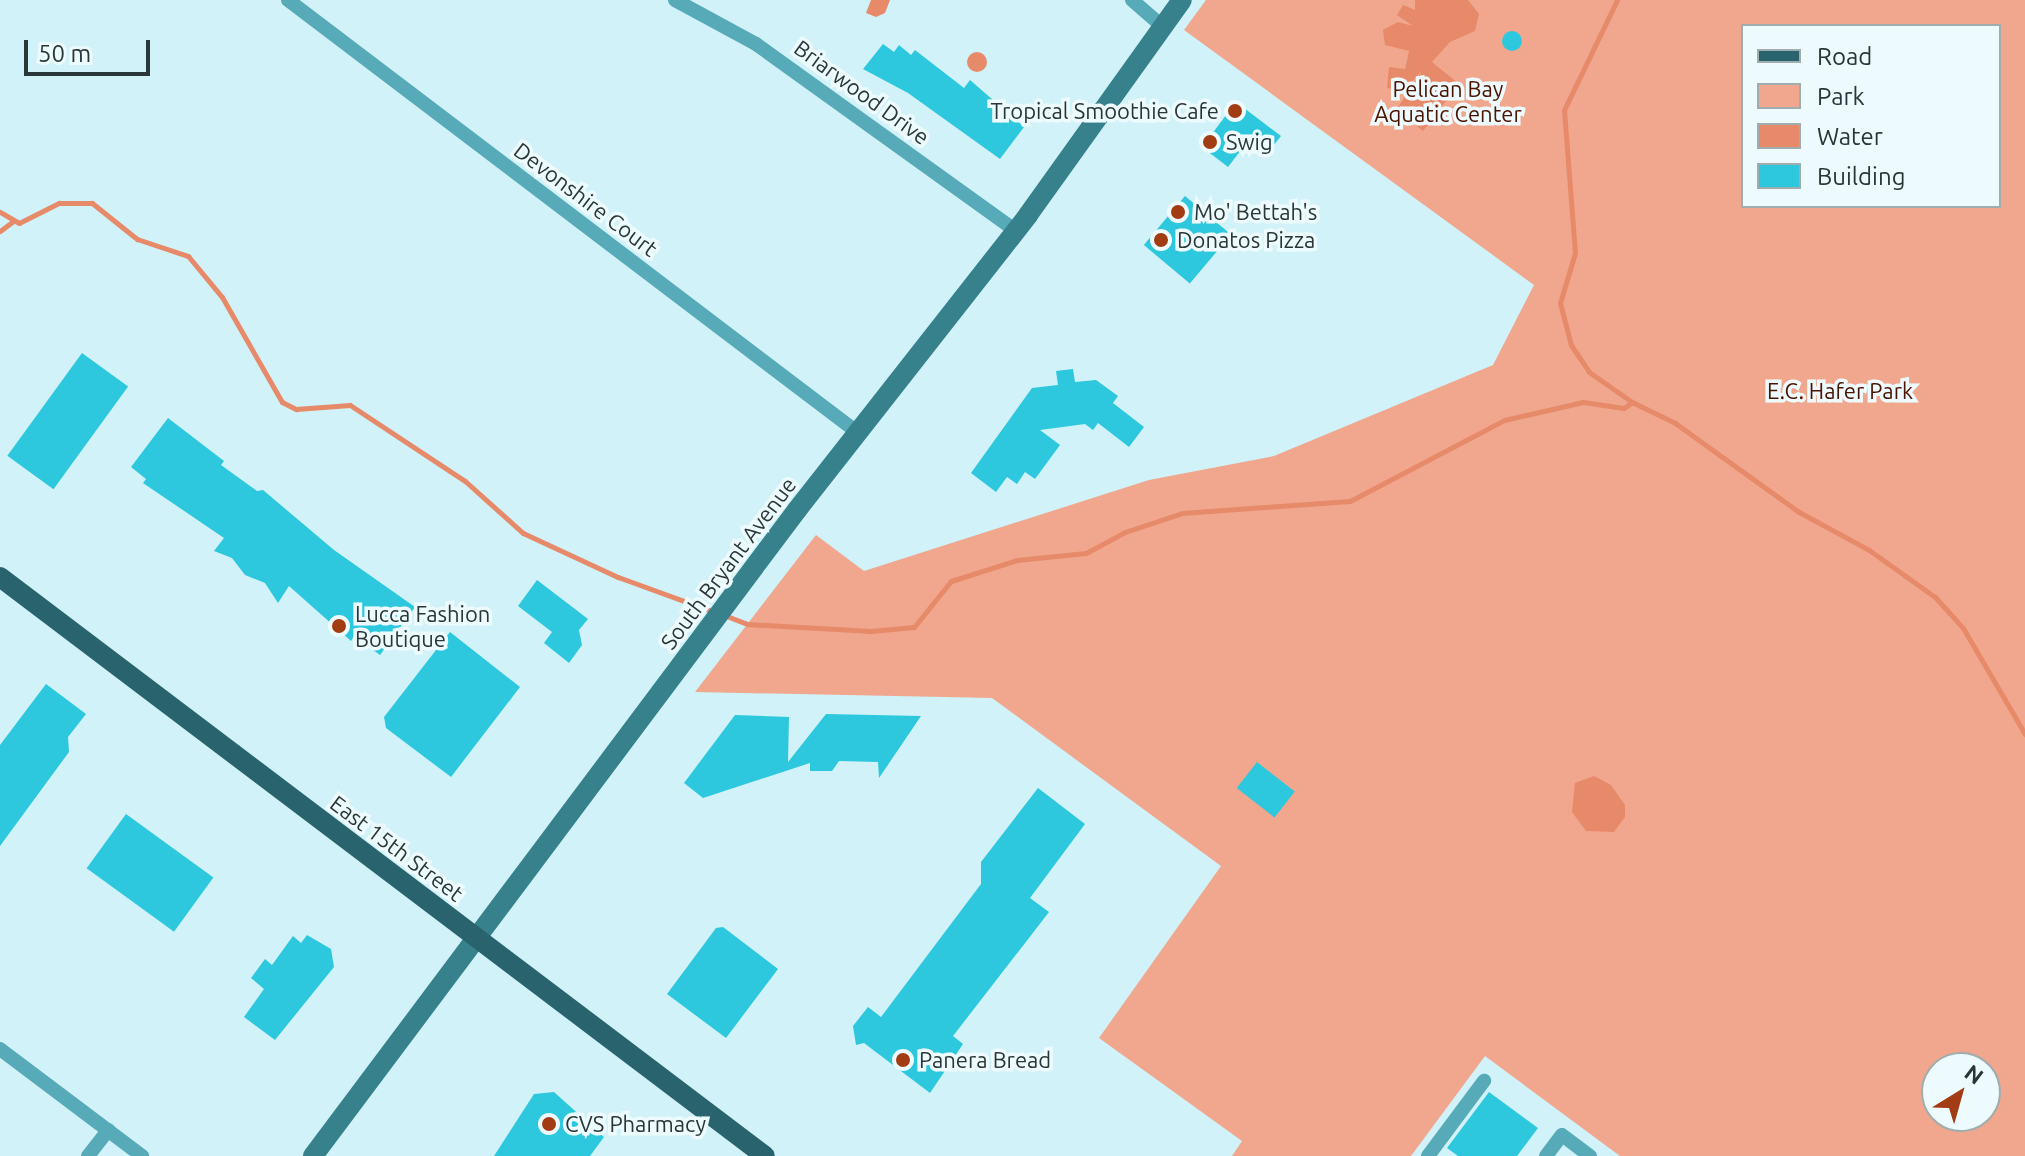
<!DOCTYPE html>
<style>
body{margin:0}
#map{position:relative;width:2025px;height:1156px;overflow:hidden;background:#d0f2f8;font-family:Ubuntu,sans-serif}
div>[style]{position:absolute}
.green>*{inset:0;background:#f0a78e}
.water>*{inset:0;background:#e78a69}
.round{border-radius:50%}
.stream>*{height:5px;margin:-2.5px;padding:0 2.5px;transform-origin:2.5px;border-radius:2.5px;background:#e78a69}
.building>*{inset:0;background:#2dc8dd;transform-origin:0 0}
.street>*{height:14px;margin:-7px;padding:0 7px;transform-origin:7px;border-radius:7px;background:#57aab7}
.secondary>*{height:20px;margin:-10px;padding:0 10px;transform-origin:10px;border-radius:10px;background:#37818d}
.primary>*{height:20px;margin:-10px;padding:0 10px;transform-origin:10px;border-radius:10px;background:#29646e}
.dots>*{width:22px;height:22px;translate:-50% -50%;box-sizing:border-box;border:4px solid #eefbfe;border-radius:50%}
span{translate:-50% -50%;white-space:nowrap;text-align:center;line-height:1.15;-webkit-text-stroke:7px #eefbfe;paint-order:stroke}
.park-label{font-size:22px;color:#4c1300}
.street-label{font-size:22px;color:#293739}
.poi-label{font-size:22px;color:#293739}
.right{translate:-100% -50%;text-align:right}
.left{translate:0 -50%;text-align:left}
.legend{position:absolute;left:1741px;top:24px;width:260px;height:184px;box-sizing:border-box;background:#eefbfe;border:2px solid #9fadaf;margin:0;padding:10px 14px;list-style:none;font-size:24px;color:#293739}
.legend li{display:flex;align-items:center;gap:16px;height:40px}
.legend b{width:40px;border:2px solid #9fadaf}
.north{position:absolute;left:1921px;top:1052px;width:80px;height:80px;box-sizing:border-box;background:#eefbfe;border:2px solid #9fadaf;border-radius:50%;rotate:37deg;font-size:22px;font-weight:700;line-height:32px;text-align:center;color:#293739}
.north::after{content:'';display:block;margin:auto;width:28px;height:36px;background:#a23c12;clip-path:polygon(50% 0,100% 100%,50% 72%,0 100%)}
.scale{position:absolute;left:24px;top:40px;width:126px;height:36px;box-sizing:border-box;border:4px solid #293739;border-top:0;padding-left:10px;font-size:24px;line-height:28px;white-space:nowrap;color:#293739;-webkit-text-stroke:6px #eefbfe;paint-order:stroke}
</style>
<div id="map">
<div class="green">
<i style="clip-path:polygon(evenodd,1206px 0,2025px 0,2025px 1156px,1620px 1156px,1485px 1056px,1411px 1156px,1232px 1156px,1242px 1141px,1099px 1038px,1221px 866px,992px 698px,695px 692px,816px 535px,864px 571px,1149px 480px,1274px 456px,1493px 365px,1534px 285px,1184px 30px,1206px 0,1743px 26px,1999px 26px,1999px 206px,1743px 206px,1743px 26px,1206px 0,1937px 1068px,1985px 1068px,1985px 1116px,1937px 1116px,1937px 1068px)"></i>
</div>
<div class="water">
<i style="clip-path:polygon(871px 0,890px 0,885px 13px,876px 17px,866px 13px)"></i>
<i style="clip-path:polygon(1415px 0,1468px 0,1479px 14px,1475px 31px,1450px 42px,1432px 62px,1459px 84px,1423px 131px,1396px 110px,1423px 69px,1400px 96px,1400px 90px,1387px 88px,1389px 67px,1405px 69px,1409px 51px,1385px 45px,1383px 30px,1398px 22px,1413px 26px,1397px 15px,1403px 5px,1415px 10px)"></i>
<i class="round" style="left:967px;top:52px;width:20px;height:20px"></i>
<i style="clip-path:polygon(1594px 776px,1611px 785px,1625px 805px,1625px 817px,1614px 832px,1586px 831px,1572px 812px,1575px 783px)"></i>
</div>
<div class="stream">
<i style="left:1617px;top:0;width:122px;rotate:115.7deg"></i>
<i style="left:1564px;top:110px;width:143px;rotate:85.6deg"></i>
<i style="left:1575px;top:253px;width:52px;rotate:106.7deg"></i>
<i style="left:1560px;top:303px;width:43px;rotate:75.3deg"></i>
<i style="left:1571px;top:345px;width:32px;rotate:56deg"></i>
<i style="left:1589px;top:372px;width:52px;rotate:34.9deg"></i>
<i style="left:1632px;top:402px;width:48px;rotate:26deg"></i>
<i style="left:1675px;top:423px;width:153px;rotate:35.7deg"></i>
<i style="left:1799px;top:512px;width:80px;rotate:28.5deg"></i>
<i style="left:1869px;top:550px;width:81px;rotate:35.5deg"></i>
<i style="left:1935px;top:597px;width:42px;rotate:47.9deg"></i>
<i style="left:1963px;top:628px;width:123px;rotate:59.7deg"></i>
<i style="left:0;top:212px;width:22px;rotate:30deg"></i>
<i style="left:19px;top:223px;width:45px;rotate:-26.6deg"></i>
<i style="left:59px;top:203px;width:33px"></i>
<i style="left:92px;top:203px;width:58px;rotate:38.7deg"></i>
<i style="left:137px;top:239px;width:54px;rotate:18.4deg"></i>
<i style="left:188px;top:256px;width:53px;rotate:50.3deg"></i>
<i style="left:222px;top:297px;width:121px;rotate:60.3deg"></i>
<i style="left:282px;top:402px;width:16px;rotate:27deg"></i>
<i style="left:296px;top:409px;width:54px;rotate:-4.2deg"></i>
<i style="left:350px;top:405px;width:138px;rotate:33.5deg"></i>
<i style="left:465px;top:481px;width:78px;rotate:41.9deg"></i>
<i style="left:523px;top:533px;width:105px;rotate:24.9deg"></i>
<i style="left:618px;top:577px;width:102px;rotate:20deg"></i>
<i style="left:0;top:231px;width:15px;rotate:-37deg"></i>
<i style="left:724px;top:615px;width:26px;rotate:21deg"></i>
<i style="left:748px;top:624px;width:123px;rotate:3.3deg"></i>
<i style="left:871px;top:631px;width:43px;rotate:-5.3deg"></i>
<i style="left:914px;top:627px;width:59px;rotate:-51.2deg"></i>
<i style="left:951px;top:581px;width:69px;rotate:-17.7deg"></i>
<i style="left:1017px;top:560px;width:69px;rotate:-5.8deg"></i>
<i style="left:1086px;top:553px;width:44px;rotate:-28.3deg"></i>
<i style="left:1125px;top:532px;width:60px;rotate:-18.4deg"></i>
<i style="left:1182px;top:513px;width:168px;rotate:-4.1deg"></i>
<i style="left:1350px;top:501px;width:174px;rotate:-27.7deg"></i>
<i style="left:1504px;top:420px;width:81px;rotate:-12.8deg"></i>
<i style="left:1583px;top:402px;width:41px;rotate:8.3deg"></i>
<i style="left:1624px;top:408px;width:10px;rotate:-37deg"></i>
</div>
<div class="building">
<i class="round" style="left:1502px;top:31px;width:20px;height:20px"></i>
<i style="clip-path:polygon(883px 44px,894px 52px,899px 45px,911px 55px,915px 50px,964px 88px,970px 80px,1024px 127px,1000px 159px,908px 93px,863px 69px)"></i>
<i style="clip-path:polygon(1236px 102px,1281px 136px,1269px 151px,1251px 137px,1228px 167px,1202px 147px)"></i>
<i style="left:1185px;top:196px;width:60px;height:64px;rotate:40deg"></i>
<i style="left:82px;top:353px;width:57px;height:127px;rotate:36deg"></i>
<i style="clip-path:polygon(1073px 369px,1075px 382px,1096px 380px,1118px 396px,1113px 403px,1144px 427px,1129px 447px,1098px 423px,1093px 430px,1085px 424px,1040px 430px,1060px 445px,1035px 479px,1025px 472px,1017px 484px,1007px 477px,996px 492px,971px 473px,1032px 388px,1058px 385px,1056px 371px)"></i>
<i style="clip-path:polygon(168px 418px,224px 461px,221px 465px,257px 491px,263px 490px,334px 550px,415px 607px,380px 655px,354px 636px,351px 641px,289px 586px,278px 603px,265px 583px,245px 575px,232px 558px,214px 551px,224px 538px,143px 483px,146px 479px,131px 467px)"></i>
<i style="clip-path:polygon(537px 580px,588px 619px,579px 630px,582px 645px,569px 663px,544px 643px,552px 632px,518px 606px)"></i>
<i style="clip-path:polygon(450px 632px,520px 687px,451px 777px,386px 728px,384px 717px)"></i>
<i style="clip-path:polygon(46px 684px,86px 714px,68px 737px,69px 752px,0 846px,0 745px)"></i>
<i style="clip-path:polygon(826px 714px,921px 716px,879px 778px,878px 762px,839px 761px,832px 771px,810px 771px,810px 763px,703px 798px,684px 783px,735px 715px,789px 717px,788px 762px)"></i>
<i style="left:1257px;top:762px;width:48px;height:33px;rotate:38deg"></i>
<i style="clip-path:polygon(1038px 788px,1085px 824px,1030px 898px,1049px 912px,953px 1036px,963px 1044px,930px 1093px,864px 1043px,856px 1045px,853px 1026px,868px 1007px,881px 1017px,981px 884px,981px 862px)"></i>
<i style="left:126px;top:814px;width:108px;height:67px;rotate:36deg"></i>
<i style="clip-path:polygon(723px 927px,778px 969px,726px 1038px,667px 994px,716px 928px)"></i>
<i style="clip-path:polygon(307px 935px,331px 949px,334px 967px,275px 1040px,244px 1017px,264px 989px,251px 978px,265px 959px,272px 965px,293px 936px,301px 943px)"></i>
<i style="clip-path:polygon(554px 1092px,604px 1137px,590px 1156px,494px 1156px,534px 1094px)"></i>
<i style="clip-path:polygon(1489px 1092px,1538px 1128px,1517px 1156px,1458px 1156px,1447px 1148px)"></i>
</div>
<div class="street">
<i style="left:288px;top:0;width:714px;rotate:37.21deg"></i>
<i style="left:675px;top:0;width:92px;rotate:28.5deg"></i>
<i style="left:756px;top:44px;width:320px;rotate:35.7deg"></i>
<i style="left:1132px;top:0;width:40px;rotate:41deg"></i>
<i style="left:0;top:1049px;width:178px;rotate:37deg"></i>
<i style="left:88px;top:1156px;width:33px;rotate:-52deg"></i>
<i style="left:1428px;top:1156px;width:94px;rotate:-53.3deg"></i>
<i style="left:1546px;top:1156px;width:26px;rotate:-53deg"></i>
<i style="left:1562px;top:1135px;width:35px;rotate:37deg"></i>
</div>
<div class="secondary">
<i style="left:313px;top:1156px;width:807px;rotate:-53.16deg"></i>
<i style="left:797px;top:510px;width:375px;rotate:-51.9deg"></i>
<i style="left:1028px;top:215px;width:264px;rotate:-54.4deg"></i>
</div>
<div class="primary">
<i style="left:0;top:577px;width:959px;rotate:37.12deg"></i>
</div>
<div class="dots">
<i style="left:1235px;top:111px;background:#a23c12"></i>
<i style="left:1210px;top:142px;background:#a23c12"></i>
<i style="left:1178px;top:212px;background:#a23c12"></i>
<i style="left:1161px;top:240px;background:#a23c12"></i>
<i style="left:339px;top:626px;background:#a23c12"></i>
<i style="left:903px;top:1060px;background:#a23c12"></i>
<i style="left:549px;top:1124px;background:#a23c12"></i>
</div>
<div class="park-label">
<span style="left:1448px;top:101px">Pelican Bay<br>Aquatic Center</span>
<span style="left:1840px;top:391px">E.C. Hafer Park</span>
</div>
<div class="street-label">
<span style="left:862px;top:92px;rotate:36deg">Briarwood Drive</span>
<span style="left:586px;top:199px;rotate:37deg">Devonshire Court</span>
<span style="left:728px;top:563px;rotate:-53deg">South Bryant Avenue</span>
<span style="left:397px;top:848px;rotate:37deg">East 15th Street</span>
</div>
<div class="poi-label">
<span class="right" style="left:1219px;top:111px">Tropical Smoothie Cafe</span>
<span class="left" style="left:1226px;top:142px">Swig</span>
<span class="left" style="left:1194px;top:212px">Mo' Bettah's</span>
<span class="left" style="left:1177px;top:240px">Donatos Pizza</span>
<span class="left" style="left:355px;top:626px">Lucca Fashion<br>Boutique</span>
<span class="left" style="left:919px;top:1060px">Panera Bread</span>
<span class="left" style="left:565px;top:1124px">CVS Pharmacy</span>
</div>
<ul class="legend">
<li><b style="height:10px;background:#29646e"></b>Road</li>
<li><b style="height:22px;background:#f0a78e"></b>Park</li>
<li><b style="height:22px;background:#e78a69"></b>Water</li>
<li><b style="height:22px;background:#2dc8dd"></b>Building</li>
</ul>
<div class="north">N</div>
<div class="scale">50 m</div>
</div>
